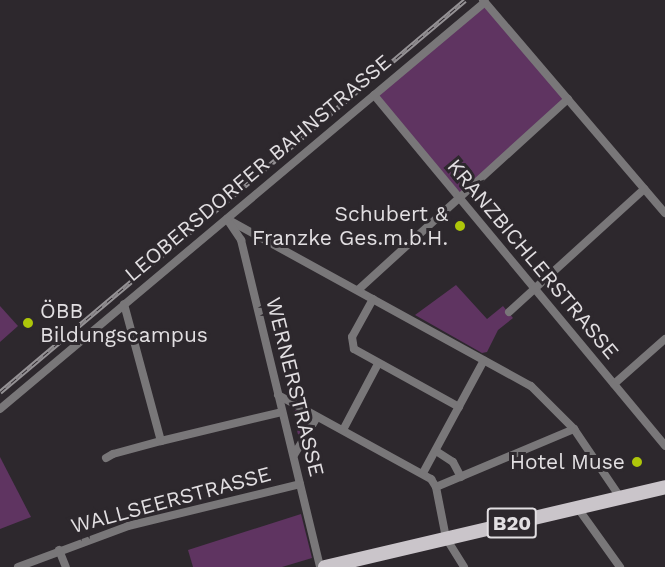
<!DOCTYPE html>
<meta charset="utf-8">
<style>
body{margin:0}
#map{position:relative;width:665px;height:567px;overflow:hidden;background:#2d282d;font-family:"Work Sans",sans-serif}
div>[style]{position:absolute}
.green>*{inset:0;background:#5f3461;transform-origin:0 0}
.minor>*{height:8px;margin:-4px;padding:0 4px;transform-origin:4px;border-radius:4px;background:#797779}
.primary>*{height:14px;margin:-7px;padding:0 7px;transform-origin:7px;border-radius:7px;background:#cac5ca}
.rail>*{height:4.5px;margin-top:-2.25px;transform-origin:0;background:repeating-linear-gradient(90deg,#2d282d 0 7px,#959295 0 14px);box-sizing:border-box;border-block:2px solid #959295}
.dots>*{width:16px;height:16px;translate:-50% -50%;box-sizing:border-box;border:3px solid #2d282d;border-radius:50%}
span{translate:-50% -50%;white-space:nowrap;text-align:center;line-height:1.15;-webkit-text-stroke:6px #2d282d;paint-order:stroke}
.shield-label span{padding:2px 4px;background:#2d282d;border:2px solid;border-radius:4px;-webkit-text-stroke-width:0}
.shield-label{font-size:20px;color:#e2dfe2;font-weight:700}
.street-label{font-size:21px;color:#e2dfe2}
.poi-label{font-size:21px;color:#e2dfe2}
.right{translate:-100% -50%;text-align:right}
.left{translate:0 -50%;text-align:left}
</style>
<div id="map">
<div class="green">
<i style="left:485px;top:2px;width:128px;height:145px;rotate:49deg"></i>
<i style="clip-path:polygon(456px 285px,487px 319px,503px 306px,513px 318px,498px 330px,487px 352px,482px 353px,415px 315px)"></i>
<i style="clip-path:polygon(0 306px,18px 326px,0 342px)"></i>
<i style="clip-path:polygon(296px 410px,312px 419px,299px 439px,296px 426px,300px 425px,293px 412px)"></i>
<i style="clip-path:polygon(0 457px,31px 517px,0 529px)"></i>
<i style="clip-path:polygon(301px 514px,312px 558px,282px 567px,193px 567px,188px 550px)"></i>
</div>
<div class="minor">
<i style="left:483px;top:0;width:280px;rotate:49.5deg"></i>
<i style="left:374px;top:95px;width:456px;rotate:50.3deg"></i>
<i style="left:227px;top:219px;width:347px;rotate:28.8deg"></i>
<i style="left:531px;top:386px;width:61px;rotate:45deg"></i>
<i style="left:574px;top:429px;width:82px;rotate:55.9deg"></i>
<i style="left:229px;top:222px;width:22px;rotate:56deg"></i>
<i style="left:241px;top:240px;width:336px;rotate:76.4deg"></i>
<i style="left:358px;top:290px;width:284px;rotate:-42.3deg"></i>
<i style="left:373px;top:299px;width:43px;rotate:118.9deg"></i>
<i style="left:352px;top:337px;width:12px;rotate:81deg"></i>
<i style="left:354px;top:349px;width:120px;rotate:28.9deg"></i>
<i style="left:124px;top:304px;width:142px;rotate:74.9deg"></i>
<i style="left:509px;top:312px;width:183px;rotate:-42.3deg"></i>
<i style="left:614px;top:384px;width:68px;rotate:-41.4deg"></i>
<i style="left:278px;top:395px;width:175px;rotate:28.8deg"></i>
<i style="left:431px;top:479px;width:9px;rotate:58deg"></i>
<i style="left:436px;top:487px;width:52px;rotate:78.9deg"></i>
<i style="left:446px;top:538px;width:34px;rotate:58deg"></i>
<i style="left:0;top:409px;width:633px;rotate:-40deg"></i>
<i style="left:343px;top:430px;width:75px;rotate:-62.1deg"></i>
<i style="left:436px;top:451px;width:20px;rotate:33deg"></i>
<i style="left:453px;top:462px;width:17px;rotate:62deg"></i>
<i style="left:294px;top:455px;width:44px;rotate:-58.8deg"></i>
<i style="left:106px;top:458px;width:8px;rotate:-30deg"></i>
<i style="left:113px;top:454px;width:50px;rotate:-15.2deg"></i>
<i style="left:161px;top:441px;width:124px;rotate:-13.5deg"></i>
<i style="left:423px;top:473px;width:128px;rotate:-61.6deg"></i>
<i style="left:436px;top:487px;width:150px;rotate:-22.8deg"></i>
<i style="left:577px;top:507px;width:74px;rotate:54.4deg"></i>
<i style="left:59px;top:550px;width:18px;rotate:68deg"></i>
<i style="left:18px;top:567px;width:117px;rotate:-20.4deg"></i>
<i style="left:128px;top:526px;width:177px;rotate:-13.7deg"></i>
</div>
<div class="primary">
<i style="left:325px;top:567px;width:349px;rotate:-13.2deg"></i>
</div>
<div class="rail">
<i style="left:0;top:392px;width:608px;rotate:-40.13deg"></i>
</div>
<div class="dots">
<i style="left:460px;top:226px;background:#aec60a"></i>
<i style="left:28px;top:323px;background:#aec60a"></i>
<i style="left:637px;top:462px;background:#aec60a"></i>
</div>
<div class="shield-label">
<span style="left:512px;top:523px">B20</span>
</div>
<div class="street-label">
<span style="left:258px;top:168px;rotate:-40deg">LEOBERSDORFER BAHNSTRASSE</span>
<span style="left:533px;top:259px;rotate:50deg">KRANZBICHLERSTRASSE</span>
<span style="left:295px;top:387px;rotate:76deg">WERNERSTRASSE</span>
<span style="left:171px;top:500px;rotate:-15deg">WALLSEERSTRASSE</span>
</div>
<div class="poi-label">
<span class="right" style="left:448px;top:226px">Schubert &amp;<br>Franzke Ges.m.b.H.</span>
<span class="left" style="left:40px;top:323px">ÖBB<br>Bildungscampus</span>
<span class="right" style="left:625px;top:462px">Hotel Muse</span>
</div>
</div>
